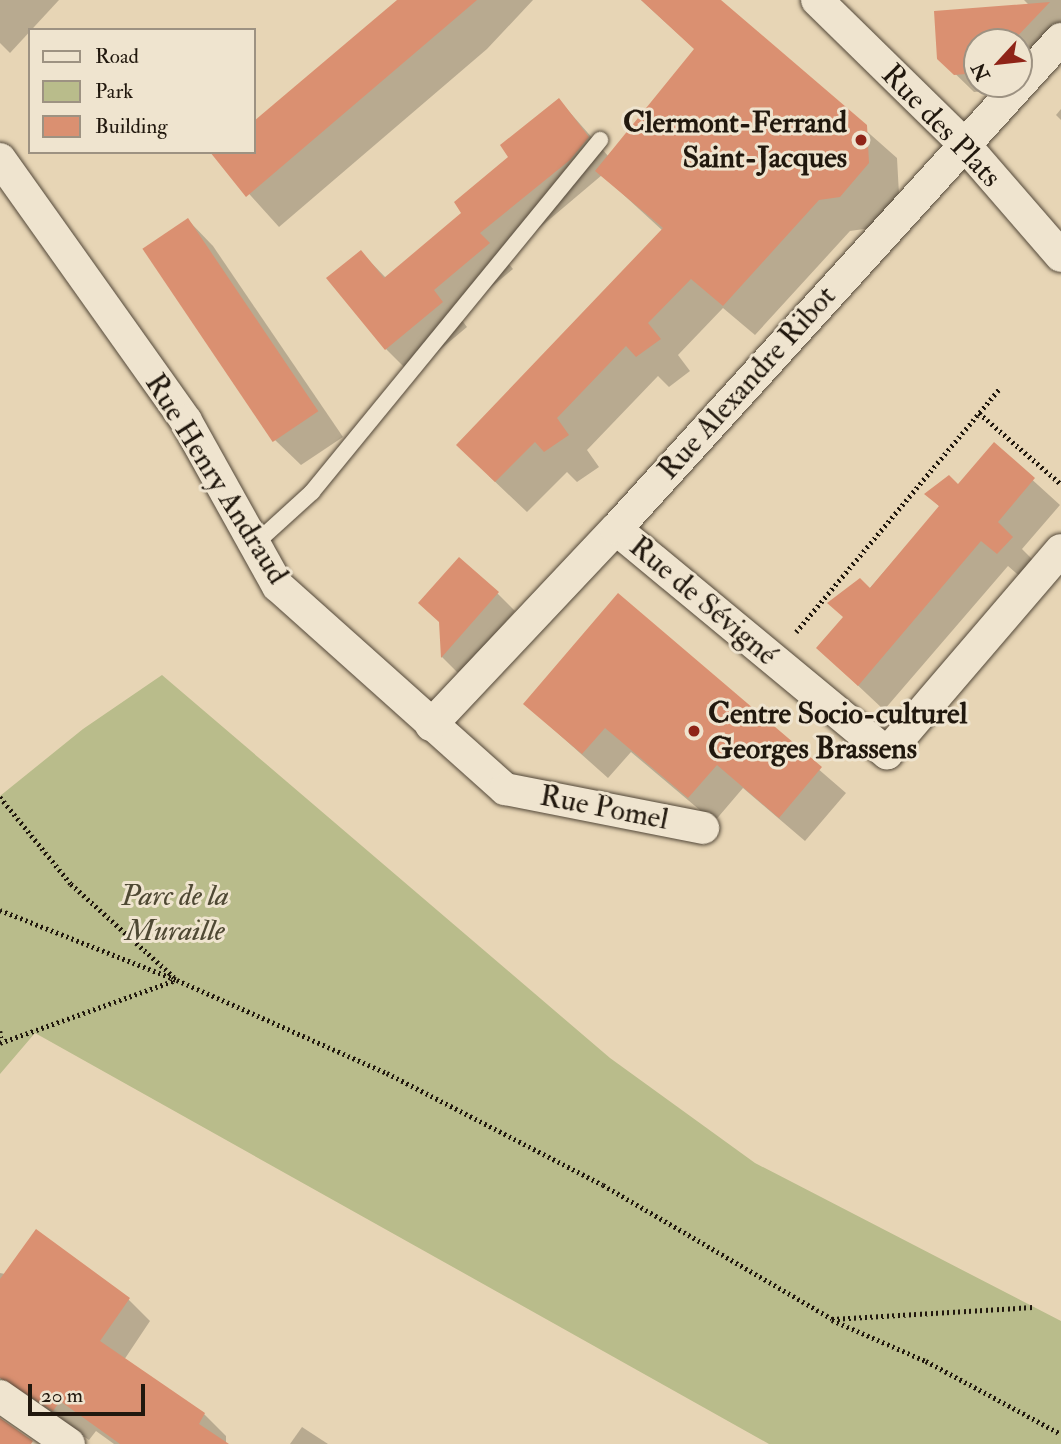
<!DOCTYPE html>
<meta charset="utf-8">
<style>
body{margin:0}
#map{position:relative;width:1061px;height:1444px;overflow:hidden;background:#e7d5b5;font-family:"IM FELL Double Pica",serif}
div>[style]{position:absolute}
.green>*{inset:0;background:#b9bc8b}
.shadow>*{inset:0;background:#0003}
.building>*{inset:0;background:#da9071;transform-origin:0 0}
.path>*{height:4.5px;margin-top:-2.25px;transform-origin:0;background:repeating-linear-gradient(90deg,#21180e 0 2px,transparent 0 5.5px)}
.roads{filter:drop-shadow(0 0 2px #524738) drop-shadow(0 0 2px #524738)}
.service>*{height:16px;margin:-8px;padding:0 8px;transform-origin:8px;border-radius:8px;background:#efe4cf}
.minor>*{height:32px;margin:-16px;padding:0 16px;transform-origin:16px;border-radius:16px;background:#efe4cf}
.dots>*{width:19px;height:19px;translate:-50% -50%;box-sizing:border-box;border:4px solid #efe4cf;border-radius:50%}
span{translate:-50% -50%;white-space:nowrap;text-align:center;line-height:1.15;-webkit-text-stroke:6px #efe4cf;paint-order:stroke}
.poi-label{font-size:30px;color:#21180e;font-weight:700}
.right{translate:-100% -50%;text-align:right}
.left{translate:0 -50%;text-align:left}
.street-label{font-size:30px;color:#21180e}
.park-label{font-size:30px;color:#4f4934;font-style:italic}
.legend{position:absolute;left:28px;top:28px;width:228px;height:126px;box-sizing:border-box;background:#efe4cf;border:2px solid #9d9282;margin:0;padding:9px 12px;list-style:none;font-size:21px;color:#21180e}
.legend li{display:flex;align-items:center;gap:14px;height:35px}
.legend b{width:35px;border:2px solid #9d9282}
.north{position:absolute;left:963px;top:28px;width:70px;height:70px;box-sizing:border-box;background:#efe4cf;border:2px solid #9d9282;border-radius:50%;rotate:243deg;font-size:19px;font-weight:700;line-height:28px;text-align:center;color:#21180e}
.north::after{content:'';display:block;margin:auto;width:24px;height:32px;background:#8f2418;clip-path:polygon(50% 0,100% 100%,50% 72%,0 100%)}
.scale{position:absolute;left:28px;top:1384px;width:117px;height:32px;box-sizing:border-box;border:4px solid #21180e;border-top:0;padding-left:9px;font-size:21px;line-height:24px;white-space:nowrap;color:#21180e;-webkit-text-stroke:5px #efe4cf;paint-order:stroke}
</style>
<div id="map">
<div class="green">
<i style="clip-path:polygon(162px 675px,610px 1058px,755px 1163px,1061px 1321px,1061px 1444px,769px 1444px,35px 1033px,0 1074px,0 796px,83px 729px)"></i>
</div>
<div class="shadow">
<i style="clip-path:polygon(0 0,59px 0,10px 53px,0 43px)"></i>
<i style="clip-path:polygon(399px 0,533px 0,487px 49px,279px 227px,215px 156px,254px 152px,254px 123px)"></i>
<i style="clip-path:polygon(641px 0,718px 0,897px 158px,899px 194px,871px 228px,850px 231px,755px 335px,723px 308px,678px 355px,690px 371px,669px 387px,658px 376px,587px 450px,599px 467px,577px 482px,567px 472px,527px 512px,489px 476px,663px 231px,602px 175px,504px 258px,513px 269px,458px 315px,467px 327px,411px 374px,386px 349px,361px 252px,386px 278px,463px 213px,559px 100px,609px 157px,696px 50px)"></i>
<i style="clip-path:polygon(1024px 0,1061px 0,1061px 27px,1019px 71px,1019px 42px,977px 42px,977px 84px,1007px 84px,1001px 90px,974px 92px,939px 58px,1029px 5px)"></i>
<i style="clip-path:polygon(1061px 109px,1061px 120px,1056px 115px)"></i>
<i style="clip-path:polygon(188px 220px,213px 246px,343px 437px,301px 465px,275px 440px)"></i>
<i style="clip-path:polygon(994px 445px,1060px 505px,1022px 549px,1037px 564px,1023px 579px,1008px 566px,884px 710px,818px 648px,940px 507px,927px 494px,958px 486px)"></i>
<i style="clip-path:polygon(497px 593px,515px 611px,459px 674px,442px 657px,440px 623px)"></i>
<i style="clip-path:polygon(618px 596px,846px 793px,805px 841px,743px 788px,714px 822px,631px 752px,608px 778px,525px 704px)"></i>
<i style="clip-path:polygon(0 1273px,128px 1299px,150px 1321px,124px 1360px,204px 1414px,226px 1436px,226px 1444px,114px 1444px,96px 1431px,89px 1440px,34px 1402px,12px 1380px,0 1354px)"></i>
<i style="clip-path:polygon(302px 1427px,328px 1444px,290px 1444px)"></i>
</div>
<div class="building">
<i style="clip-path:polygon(397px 0,477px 0,246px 197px,210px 152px,254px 152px,254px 121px)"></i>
<i style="clip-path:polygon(641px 0,721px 0,867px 125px,869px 163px,840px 197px,819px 200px,723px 306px,691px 279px,648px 323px,661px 339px,636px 357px,626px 346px,557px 418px,569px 435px,544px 452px,535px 442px,495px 482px,456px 445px,663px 228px,595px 171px,694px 49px)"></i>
<i style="clip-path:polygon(1050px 2px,1012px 42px,977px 42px,977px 73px,954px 75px,937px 59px,934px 11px)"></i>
<i style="clip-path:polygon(559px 98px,589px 137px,570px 160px,480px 233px,490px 243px,434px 290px,443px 302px,385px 350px,326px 278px,361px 250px,384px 278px,461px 213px,454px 202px,508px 157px,500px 145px)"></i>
<i style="left:188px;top:218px;width:233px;height:55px;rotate:56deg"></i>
<i style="clip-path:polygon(994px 442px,1035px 478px,998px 522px,1013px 537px,997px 554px,981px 541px,858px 686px,816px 648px,843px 617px,827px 603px,860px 578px,870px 588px,939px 506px,924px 494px,949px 475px,958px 484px)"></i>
<i style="clip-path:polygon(459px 557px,499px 592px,441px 658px,439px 622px,418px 603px)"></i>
<i style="clip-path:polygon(618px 593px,822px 767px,779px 818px,717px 765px,688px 798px,605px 728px,582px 754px,523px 704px)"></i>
<i style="clip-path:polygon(36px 1229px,130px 1298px,100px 1341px,205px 1413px,199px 1424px,229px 1444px,120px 1444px,60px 1401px,53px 1411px,0 1378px,0 1279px)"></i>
<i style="clip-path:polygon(0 1418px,33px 1441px,31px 1444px,0 1444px)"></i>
</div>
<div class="path">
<i style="left:979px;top:413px;width:108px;rotate:40.9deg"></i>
<i style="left:796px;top:632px;width:318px;rotate:-50.1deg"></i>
<i style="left:0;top:797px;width:112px;rotate:50.8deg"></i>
<i style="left:71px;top:884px;width:139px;rotate:42.1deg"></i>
<i style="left:0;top:910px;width:190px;rotate:21.6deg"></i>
<i style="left:177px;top:980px;width:230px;rotate:23.9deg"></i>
<i style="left:387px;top:1073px;width:243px;rotate:27.4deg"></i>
<i style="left:603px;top:1185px;width:265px;rotate:30.3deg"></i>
<i style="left:832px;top:1319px;width:201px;rotate:-3.4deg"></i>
<i style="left:0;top:1031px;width:7px;rotate:82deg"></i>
<i style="left:0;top:1043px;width:187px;rotate:-19.7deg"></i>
<i style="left:832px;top:1320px;width:103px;rotate:23.6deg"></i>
<i style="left:926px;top:1361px;width:153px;rotate:28.4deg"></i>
</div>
<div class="roads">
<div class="service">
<i style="left:256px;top:543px;width:76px;rotate:-42.3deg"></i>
<i style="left:312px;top:492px;width:455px;rotate:-50.7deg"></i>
</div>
<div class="minor">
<i style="left:817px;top:0;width:206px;rotate:44.4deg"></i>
<i style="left:964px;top:144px;width:148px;rotate:49.1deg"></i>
<i style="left:0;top:159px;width:321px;rotate:54.6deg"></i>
<i style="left:186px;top:421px;width:189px;rotate:60.9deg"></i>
<i style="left:278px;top:586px;width:305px;rotate:41.8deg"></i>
<i style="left:505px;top:789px;width:202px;rotate:11.1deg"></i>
<i style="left:616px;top:529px;width:352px;rotate:39.6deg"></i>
<i style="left:887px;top:753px;width:267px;rotate:-49.4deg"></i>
<i style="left:431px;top:725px;width:270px;rotate:-46.7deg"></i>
<i style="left:616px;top:529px;width:662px;rotate:-47.76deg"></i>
<i style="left:0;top:1396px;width:84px;rotate:34.8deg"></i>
</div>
</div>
<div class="dots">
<i style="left:861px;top:140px;background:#8f2418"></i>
<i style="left:694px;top:731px;background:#8f2418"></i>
</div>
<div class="poi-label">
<span class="right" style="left:847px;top:140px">Clermont-Ferrand<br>Saint-Jacques</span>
<span class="left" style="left:708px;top:731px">Centre Socio-culturel<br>Georges Brassens</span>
</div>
<div class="street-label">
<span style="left:941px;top:126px;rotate:46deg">Rue des Plats</span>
<span style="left:747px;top:383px;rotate:-48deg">Rue Alexandre Ribot</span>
<span style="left:216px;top:479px;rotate:58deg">Rue Henry Andraud</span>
<span style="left:703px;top:601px;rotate:40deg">Rue de Sévigné</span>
<span style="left:604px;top:808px;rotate:11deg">Rue Pomel</span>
</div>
<div class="park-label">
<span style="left:175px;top:913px">Parc de la<br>Muraille</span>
</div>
<ul class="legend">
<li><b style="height:9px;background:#efe4cf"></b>Road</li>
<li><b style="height:19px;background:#b9bc8b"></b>Park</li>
<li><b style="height:19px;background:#da9071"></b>Building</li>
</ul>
<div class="north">N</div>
<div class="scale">20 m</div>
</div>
